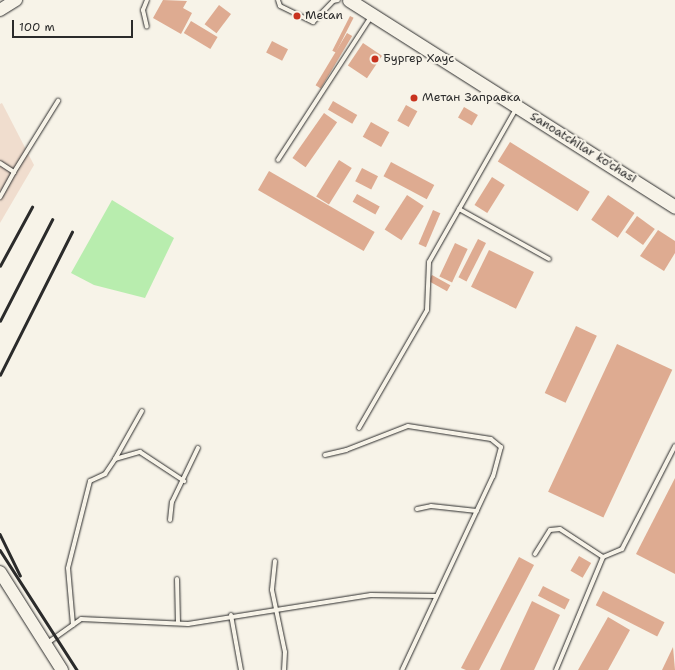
<!DOCTYPE html>
<meta charset="utf-8">
<style>
body{margin:0}
#map{position:relative;width:675px;height:670px;overflow:hidden;background:#f7f3e8;font-family:"Shantell Sans",sans-serif}
div>[style]{position:absolute}
.built>*{inset:0;background:#f0ddce}
.green>*{inset:0;background:#b8edae}
.building>*{inset:0;background:#deab91;transform-origin:0 0}
.roads{filter:drop-shadow(0 0 1px #2b2b2b) drop-shadow(0 0 1px #2b2b2b)}
.lane>*{height:4px;margin:-2px;padding:0 2px;transform-origin:2px;border-radius:2px;background:#f7f3e8}
.secondary>*{height:12px;margin:-6px;padding:0 6px;transform-origin:6px;border-radius:6px;background:#f7f3e8}
.primary>*{height:13px;margin:-6.5px;padding:0 6.5px;transform-origin:6.5px;border-radius:6.5px;background:#f7f3e8}
.rail>*{height:2.5px;margin:-1.25px;padding:0 1.25px;transform-origin:1.25px;border-radius:1.25px;background:#2b2b2b}
.dots>*{width:11px;height:11px;translate:-50% -50%;box-sizing:border-box;border:2px solid #f7f3e8;border-radius:50%}
span{translate:-50% -50%;white-space:nowrap;text-align:center;line-height:1.15;-webkit-text-stroke:4px #f7f3e8;paint-order:stroke}
.poi-label{font-size:12px;color:#2b2b2b}
.left{translate:0 -50%;text-align:left}
.street-label{font-size:12px;color:#2b2b2b}
.scale{position:absolute;left:12px;top:20px;width:121px;height:18px;box-sizing:border-box;border:2px solid #2b2b2b;border-top:0;padding-left:5px;font-size:12px;line-height:14px;white-space:nowrap;color:#2b2b2b;-webkit-text-stroke:3px #f7f3e8;paint-order:stroke}
</style>
<div id="map">
<div class="built">
<i style="clip-path:polygon(2px 103px,34px 165px,0 223px,0 104px)"></i>
</div>
<div class="green">
<i style="clip-path:polygon(112px 200px,174px 238px,145px 298px,94px 285px,71px 273px)"></i>
</div>
<div class="building">
<i style="clip-path:polygon(163px 0,187px 1px,183px 8px,192px 13px,181px 34px,153px 18px)"></i>
<i style="left:219px;top:5px;width:15px;height:24px;rotate:37deg"></i>
<i style="left:350px;top:16px;width:4px;height:39px;rotate:27deg"></i>
<i style="left:191px;top:21px;width:31px;height:14px;rotate:31deg"></i>
<i style="left:347px;top:33px;width:6px;height:61px;rotate:31deg"></i>
<i style="left:272px;top:41px;width:18px;height:13px;rotate:27deg"></i>
<i style="left:363px;top:43px;width:23px;height:27px;rotate:34deg"></i>
<i style="left:333px;top:101px;width:28px;height:10px;rotate:30deg"></i>
<i style="left:406px;top:105px;width:13px;height:18px;rotate:29deg"></i>
<i style="left:464px;top:107px;width:16px;height:12px;rotate:30deg"></i>
<i style="left:324px;top:113px;width:16px;height:55px;rotate:35deg"></i>
<i style="left:371px;top:122px;width:21px;height:17px;rotate:29deg"></i>
<i style="left:510px;top:142px;width:94px;height:23px;rotate:32deg"></i>
<i style="left:339px;top:160px;width:15px;height:43px;rotate:32deg"></i>
<i style="left:391px;top:162px;width:49px;height:16px;rotate:28deg"></i>
<i style="left:362px;top:168px;width:18px;height:15px;rotate:27deg"></i>
<i style="left:269px;top:171px;width:122px;height:22px;rotate:30deg"></i>
<i style="left:492px;top:177px;width:15px;height:33px;rotate:32deg"></i>
<i style="left:357px;top:194px;width:26px;height:9px;rotate:29deg"></i>
<i style="left:407px;top:195px;width:20px;height:41px;rotate:33deg"></i>
<i style="left:608px;top:195px;width:32px;height:30px;rotate:34deg"></i>
<i style="left:433px;top:210px;width:8px;height:37px;rotate:23deg"></i>
<i style="left:637px;top:216px;width:22px;height:20px;rotate:36deg"></i>
<i style="clip-path:polygon(658px 230px,675px 241px,675px 253px,664px 271px,640px 256px)"></i>
<i style="left:478px;top:239px;width:9px;height:43px;rotate:27deg"></i>
<i style="left:455px;top:243px;width:14px;height:37px;rotate:25deg"></i>
<i style="left:489px;top:250px;width:50px;height:41px;rotate:26deg"></i>
<i style="left:432px;top:275px;width:21px;height:7px;rotate:29deg"></i>
<i style="left:576px;top:326px;width:23px;height:74px;rotate:25deg"></i>
<i style="left:617px;top:344px;width:61px;height:163px;rotate:25deg"></i>
<i style="clip-path:polygon(675px 478px,675px 574px,636px 554px)"></i>
<i style="left:579px;top:556px;width:14px;height:17px;rotate:30deg"></i>
<i style="clip-path:polygon(519px 557px,534px 565px,479px 670px,466px 670px,461px 668px)"></i>
<i style="left:543px;top:586px;width:30px;height:11px;rotate:27deg"></i>
<i style="left:603px;top:591px;width:69px;height:16px;rotate:27deg"></i>
<i style="clip-path:polygon(532px 601px,560px 615px,534px 670px,500px 670px)"></i>
<i style="clip-path:polygon(608px 617px,630px 630px,608px 670px,578px 670px)"></i>
<i style="clip-path:polygon(673px 647px,675px 670px,662px 670px)"></i>
</div>
<div class="roads">
<div class="lane">
<i style="left:147px;top:0;width:11px;rotate:112deg"></i>
<i style="left:143px;top:10px;width:17px;rotate:77deg"></i>
<i style="left:278px;top:0;width:6px;rotate:72deg"></i>
<i style="left:280px;top:6px;width:37px;rotate:26deg"></i>
<i style="left:313px;top:22px;width:29px;rotate:-46deg"></i>
<i style="left:333px;top:1px;width:5px;rotate:-11deg"></i>
<i style="left:278px;top:160px;width:171px;rotate:-57deg"></i>
<i style="left:0;top:163px;width:17px;rotate:33deg"></i>
<i style="left:14px;top:172px;width:29px;rotate:119deg"></i>
<i style="left:14px;top:172px;width:84px;rotate:-58.2deg"></i>
<i style="left:459px;top:209px;width:103px;rotate:29.1deg"></i>
<i style="left:359px;top:428px;width:136px;rotate:-60deg"></i>
<i style="left:427px;top:310px;width:48px;rotate:-87.6deg"></i>
<i style="left:429px;top:262px;width:176px;rotate:-60.4deg"></i>
<i style="left:325px;top:455px;width:22px;rotate:-13deg"></i>
<i style="left:346px;top:450px;width:66px;rotate:-21.2deg"></i>
<i style="left:408px;top:426px;width:84px;rotate:8.9deg"></i>
<i style="left:491px;top:439px;width:13px;rotate:39deg"></i>
<i style="left:501px;top:447px;width:30px;rotate:105deg"></i>
<i style="left:493px;top:476px;width:214px;rotate:115.1deg"></i>
<i style="left:115px;top:459px;width:55px;rotate:-60.6deg"></i>
<i style="left:417px;top:509px;width:14px;rotate:-12deg"></i>
<i style="left:431px;top:506px;width:46px;rotate:6.2deg"></i>
<i style="left:170px;top:520px;width:18px;rotate:-84deg"></i>
<i style="left:172px;top:502px;width:60px;rotate:-64.3deg"></i>
<i style="left:535px;top:554px;width:28px;rotate:-58deg"></i>
<i style="left:550px;top:530px;width:10px;rotate:-6deg"></i>
<i style="left:560px;top:529px;width:51px;rotate:33.1deg"></i>
<i style="left:275px;top:561px;width:29px;rotate:96deg"></i>
<i style="left:272px;top:590px;width:63px;rotate:78.2deg"></i>
<i style="left:285px;top:652px;width:18px;rotate:93deg"></i>
<i style="left:177px;top:579px;width:44px;rotate:88.7deg"></i>
<i style="left:231px;top:615px;width:56px;rotate:79.7deg"></i>
<i style="left:73px;top:625px;width:57px;rotate:-95deg"></i>
<i style="left:68px;top:568px;width:90px;rotate:-75.8deg"></i>
<i style="left:90px;top:481px;width:17px;rotate:-25deg"></i>
<i style="left:105px;top:474px;width:18px;rotate:-56deg"></i>
<i style="left:115px;top:459px;width:26px;rotate:-16deg"></i>
<i style="left:140px;top:452px;width:53px;rotate:33.4deg"></i>
<i style="left:46px;top:644px;width:43px;rotate:-35.5deg"></i>
<i style="left:81px;top:619px;width:107px;rotate:2.7deg"></i>
<i style="left:188px;top:624px;width:185px;rotate:-9deg"></i>
<i style="left:371px;top:595px;width:65px;rotate:0.9deg"></i>
<i style="left:556px;top:670px;width:122px;rotate:-67.4deg"></i>
<i style="left:603px;top:557px;width:21px;rotate:-23deg"></i>
<i style="left:622px;top:549px;width:116px;rotate:-62.8deg"></i>
</div>
<div class="secondary">
<i style="left:0;top:10px;width:19px;rotate:-32deg"></i>
<i style="left:0;top:572px;width:116px;rotate:57.7deg"></i>
</div>
<div class="primary">
<i style="left:349px;top:0;width:386px;rotate:32.4deg"></i>
</div>
</div>
<div class="rail">
<i style="left:0;top:266px;width:67px;rotate:-61.5deg"></i>
<i style="left:0;top:321px;width:114px;rotate:-62.8deg"></i>
<i style="left:0;top:375px;width:160px;rotate:-63.3deg"></i>
<i style="left:0;top:534px;width:46px;rotate:64deg"></i>
<i style="left:0;top:550px;width:143px;rotate:57.3deg"></i>
</div>
<div class="dots">
<i style="left:297px;top:16px;background:#c8321e"></i>
<i style="left:375px;top:59px;background:#c8321e"></i>
<i style="left:414px;top:98px;background:#c8321e"></i>
</div>
<div class="poi-label">
<span class="left" style="left:305px;top:16px">Metan</span>
<span class="left" style="left:383px;top:59px">Бургер Хаус</span>
<span class="left" style="left:422px;top:98px">Метан Заправка</span>
</div>
<div class="street-label">
<span style="left:583px;top:148px;rotate:32deg">Sanoatchilar ko'chasi</span>
</div>
<div class="scale">100 m</div>
</div>
